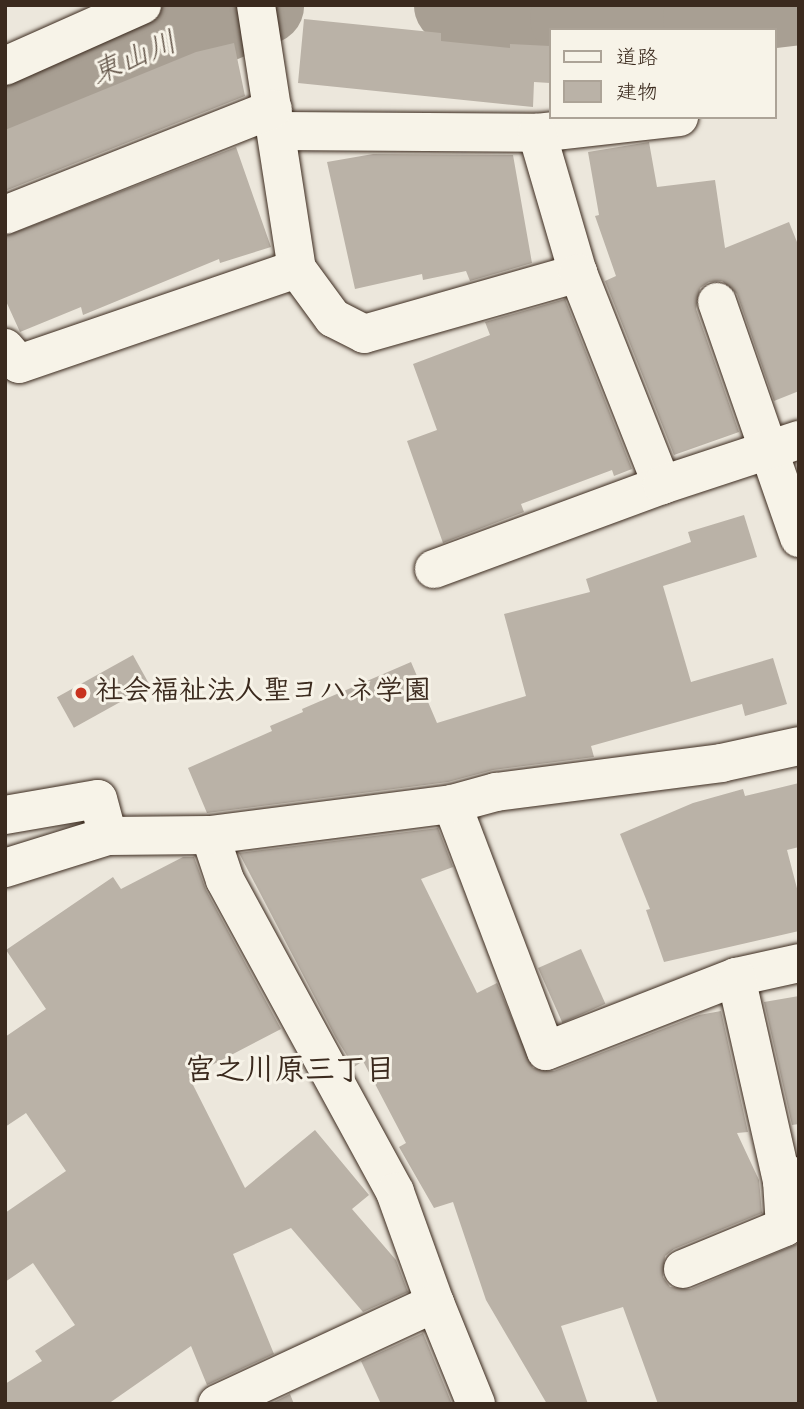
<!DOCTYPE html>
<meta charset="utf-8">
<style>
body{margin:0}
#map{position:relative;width:804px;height:1409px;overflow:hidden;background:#ece7dc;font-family:"Indie Flower","Klee One",sans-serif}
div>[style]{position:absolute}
.river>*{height:77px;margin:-38.5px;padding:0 38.5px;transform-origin:38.5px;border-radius:38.5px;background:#a89f93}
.building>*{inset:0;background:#bab2a7;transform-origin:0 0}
.roads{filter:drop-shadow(0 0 2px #3b2a1e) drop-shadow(0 0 2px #3b2a1e)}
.minor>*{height:38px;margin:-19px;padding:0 19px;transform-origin:19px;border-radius:19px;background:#f7f3e8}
.primary>*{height:38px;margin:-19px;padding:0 19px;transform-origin:19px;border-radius:19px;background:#f7f3e8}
.dots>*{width:19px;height:19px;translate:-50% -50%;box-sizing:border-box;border:4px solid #f7f3e8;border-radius:50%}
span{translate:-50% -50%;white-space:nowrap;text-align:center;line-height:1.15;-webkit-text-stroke:6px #f7f3e8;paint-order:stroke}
.poi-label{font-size:28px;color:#3b2a1e;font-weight:700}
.left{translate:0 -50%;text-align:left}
.water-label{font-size:30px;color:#615347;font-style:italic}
.neighbourhood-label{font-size:30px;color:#3b2a1e;font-weight:700}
.frame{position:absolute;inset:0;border:7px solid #3b2a1e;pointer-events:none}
.legend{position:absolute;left:549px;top:28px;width:228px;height:91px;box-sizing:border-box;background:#f7f3e8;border:2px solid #aca397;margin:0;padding:9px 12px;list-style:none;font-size:21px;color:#3b2a1e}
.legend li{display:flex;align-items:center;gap:14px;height:35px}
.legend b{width:35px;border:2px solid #aca397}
</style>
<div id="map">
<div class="river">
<i style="left:452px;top:5px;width:117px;rotate:6.4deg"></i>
<i style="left:568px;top:18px;width:133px"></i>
<i style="left:701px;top:18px;width:99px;rotate:-7deg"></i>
<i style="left:5px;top:114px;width:282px;rotate:-22.7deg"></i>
</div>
<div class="building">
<i style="clip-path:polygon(304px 19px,441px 33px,441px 41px,510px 48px,510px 44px,550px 46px,550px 83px,534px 82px,533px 107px,298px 83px)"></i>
<i style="clip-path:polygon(234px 43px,245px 96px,5px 191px,5px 130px,196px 52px)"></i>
<i style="clip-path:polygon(649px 142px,657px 187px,715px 180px,725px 248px,789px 222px,799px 247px,799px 391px,774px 401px,737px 294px,722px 281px,709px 282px,700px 288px,696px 309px,739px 432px,674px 455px,605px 281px,616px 276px,595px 216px,599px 215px,588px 152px)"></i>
<i style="clip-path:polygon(236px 147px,271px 247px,220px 263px,219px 259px,83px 315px,81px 307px,20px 332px,5px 299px,5px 236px)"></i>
<i style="clip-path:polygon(373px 154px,513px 155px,532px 263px,470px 281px,466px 271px,423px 280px,422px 274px,355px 289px,327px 162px)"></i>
<i style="clip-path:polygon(565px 299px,632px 469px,614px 476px,612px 470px,521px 504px,524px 512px,443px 543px,407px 441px,437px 430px,413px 364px,490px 335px,485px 322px)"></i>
<i style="clip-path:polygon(744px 515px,757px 557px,663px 586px,691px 682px,773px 658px,787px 704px,745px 716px,742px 704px,591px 746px,594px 757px,493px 770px,448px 782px,207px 813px,188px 768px,272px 731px,270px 726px,303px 712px,302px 709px,411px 662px,437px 723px,526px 696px,504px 614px,590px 592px,586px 579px,691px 542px,688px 532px)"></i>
<i style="left:133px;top:655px;width:35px;height:87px;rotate:61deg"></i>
<i style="clip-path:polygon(799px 783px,799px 847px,787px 850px,799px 896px,799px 931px,664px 962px,646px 910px,650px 909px,620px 834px,693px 803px,743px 789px,745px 796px)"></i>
<i style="clip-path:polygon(438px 828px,453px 867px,421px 879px,477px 993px,497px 983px,533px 1068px,554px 1071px,699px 1015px,721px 1011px,748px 1132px,737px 1133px,759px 1180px,762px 1213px,674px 1249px,665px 1256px,663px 1277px,670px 1287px,691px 1289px,799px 1243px,799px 1404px,658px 1404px,623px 1307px,561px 1326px,588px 1404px,547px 1404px,486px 1300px,453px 1202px,434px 1208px,399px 1147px,406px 1143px,363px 1061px,354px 1067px,336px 1038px,239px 853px)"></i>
<i style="clip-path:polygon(183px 857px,194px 857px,206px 890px,281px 1029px,189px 1077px,245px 1188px,315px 1130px,369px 1195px,352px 1209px,396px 1260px,408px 1292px,363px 1312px,291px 1228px,233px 1254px,274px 1354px,207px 1385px,191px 1346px,108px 1404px,5px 1404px,5px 1384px,42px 1361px,35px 1351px,75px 1325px,33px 1263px,5px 1282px,5px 1213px,66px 1171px,26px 1113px,5px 1127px,5px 1037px,46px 1009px,6px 950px,113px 877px,121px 889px)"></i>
<i style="left:581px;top:949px;width:60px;height:47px;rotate:66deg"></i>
<i style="clip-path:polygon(799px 996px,799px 1124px,792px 1125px,764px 1002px)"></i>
<i style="clip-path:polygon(423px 1333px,452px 1404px,381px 1404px,361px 1361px)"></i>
<i style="clip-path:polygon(290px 1394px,294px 1404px,270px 1404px)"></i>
</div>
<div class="roads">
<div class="minor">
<i style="left:256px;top:5px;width:267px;rotate:81.2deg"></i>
<i style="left:297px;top:269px;width:61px;rotate:53.7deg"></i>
<i style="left:333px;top:318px;width:35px;rotate:27deg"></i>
<i style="left:364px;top:334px;width:223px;rotate:-15.9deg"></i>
<i style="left:278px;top:131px;width:259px;rotate:0.4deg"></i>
<i style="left:537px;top:133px;width:143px;rotate:-6.4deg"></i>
<i style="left:537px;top:133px;width:146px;rotate:73.7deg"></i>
<i style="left:578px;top:273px;width:228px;rotate:68.4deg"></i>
<i style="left:5px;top:215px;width:288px;rotate:-21.6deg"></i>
<i style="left:717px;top:302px;width:250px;rotate:70.8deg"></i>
<i style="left:5px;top:348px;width:21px;rotate:49deg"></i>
<i style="left:19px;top:364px;width:294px;rotate:-18.9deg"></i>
<i style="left:434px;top:569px;width:243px;rotate:-20.2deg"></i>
<i style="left:662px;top:485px;width:144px;rotate:-18.2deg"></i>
<i style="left:452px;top:804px;width:264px;rotate:69.2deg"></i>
<i style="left:546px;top:1051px;width:204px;rotate:-21.3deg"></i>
<i style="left:736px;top:977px;width:65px;rotate:-12.5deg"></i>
<i style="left:5px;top:815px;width:94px;rotate:-9.8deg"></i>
<i style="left:98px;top:799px;width:38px;rotate:75deg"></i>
<i style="left:210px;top:835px;width:47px;rotate:71.6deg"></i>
<i style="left:225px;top:880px;width:355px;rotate:61.4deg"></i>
<i style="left:395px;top:1192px;width:118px;rotate:70.2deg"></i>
<i style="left:435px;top:1303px;width:240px;rotate:155.1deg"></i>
<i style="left:5px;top:868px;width:108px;rotate:-17.3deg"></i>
<i style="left:108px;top:836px;width:102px;rotate:-0.6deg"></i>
<i style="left:210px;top:835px;width:244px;rotate:-7.3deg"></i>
<i style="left:452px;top:804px;width:46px;rotate:-15.3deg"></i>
<i style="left:496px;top:792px;width:227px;rotate:-7.3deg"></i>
<i style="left:721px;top:763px;width:80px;rotate:-12.3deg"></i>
<i style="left:736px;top:977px;width:209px;rotate:77.3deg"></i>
<i style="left:683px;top:1269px;width:110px;rotate:-22.4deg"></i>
<i style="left:785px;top:1227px;width:46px;rotate:-93.7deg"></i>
<i style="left:782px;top:1181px;width:18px;rotate:-16deg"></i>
<i style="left:435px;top:1303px;width:109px;rotate:67.9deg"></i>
</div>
<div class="primary">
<i style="left:5px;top:66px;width:150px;rotate:-24deg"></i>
</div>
</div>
<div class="dots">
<i style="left:81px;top:693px;background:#c8321e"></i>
</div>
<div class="poi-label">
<span class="left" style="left:95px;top:693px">社会福祉法人聖ヨハネ学園</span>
</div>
<div class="water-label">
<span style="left:135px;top:60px;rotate:-23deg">東山川</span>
</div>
<div class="neighbourhood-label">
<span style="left:290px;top:1072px">宮之川原三丁目</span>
</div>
<div class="frame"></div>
<ul class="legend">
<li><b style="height:9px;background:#f7f3e8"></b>道路</li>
<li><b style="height:19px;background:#bab2a7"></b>建物</li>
</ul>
</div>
